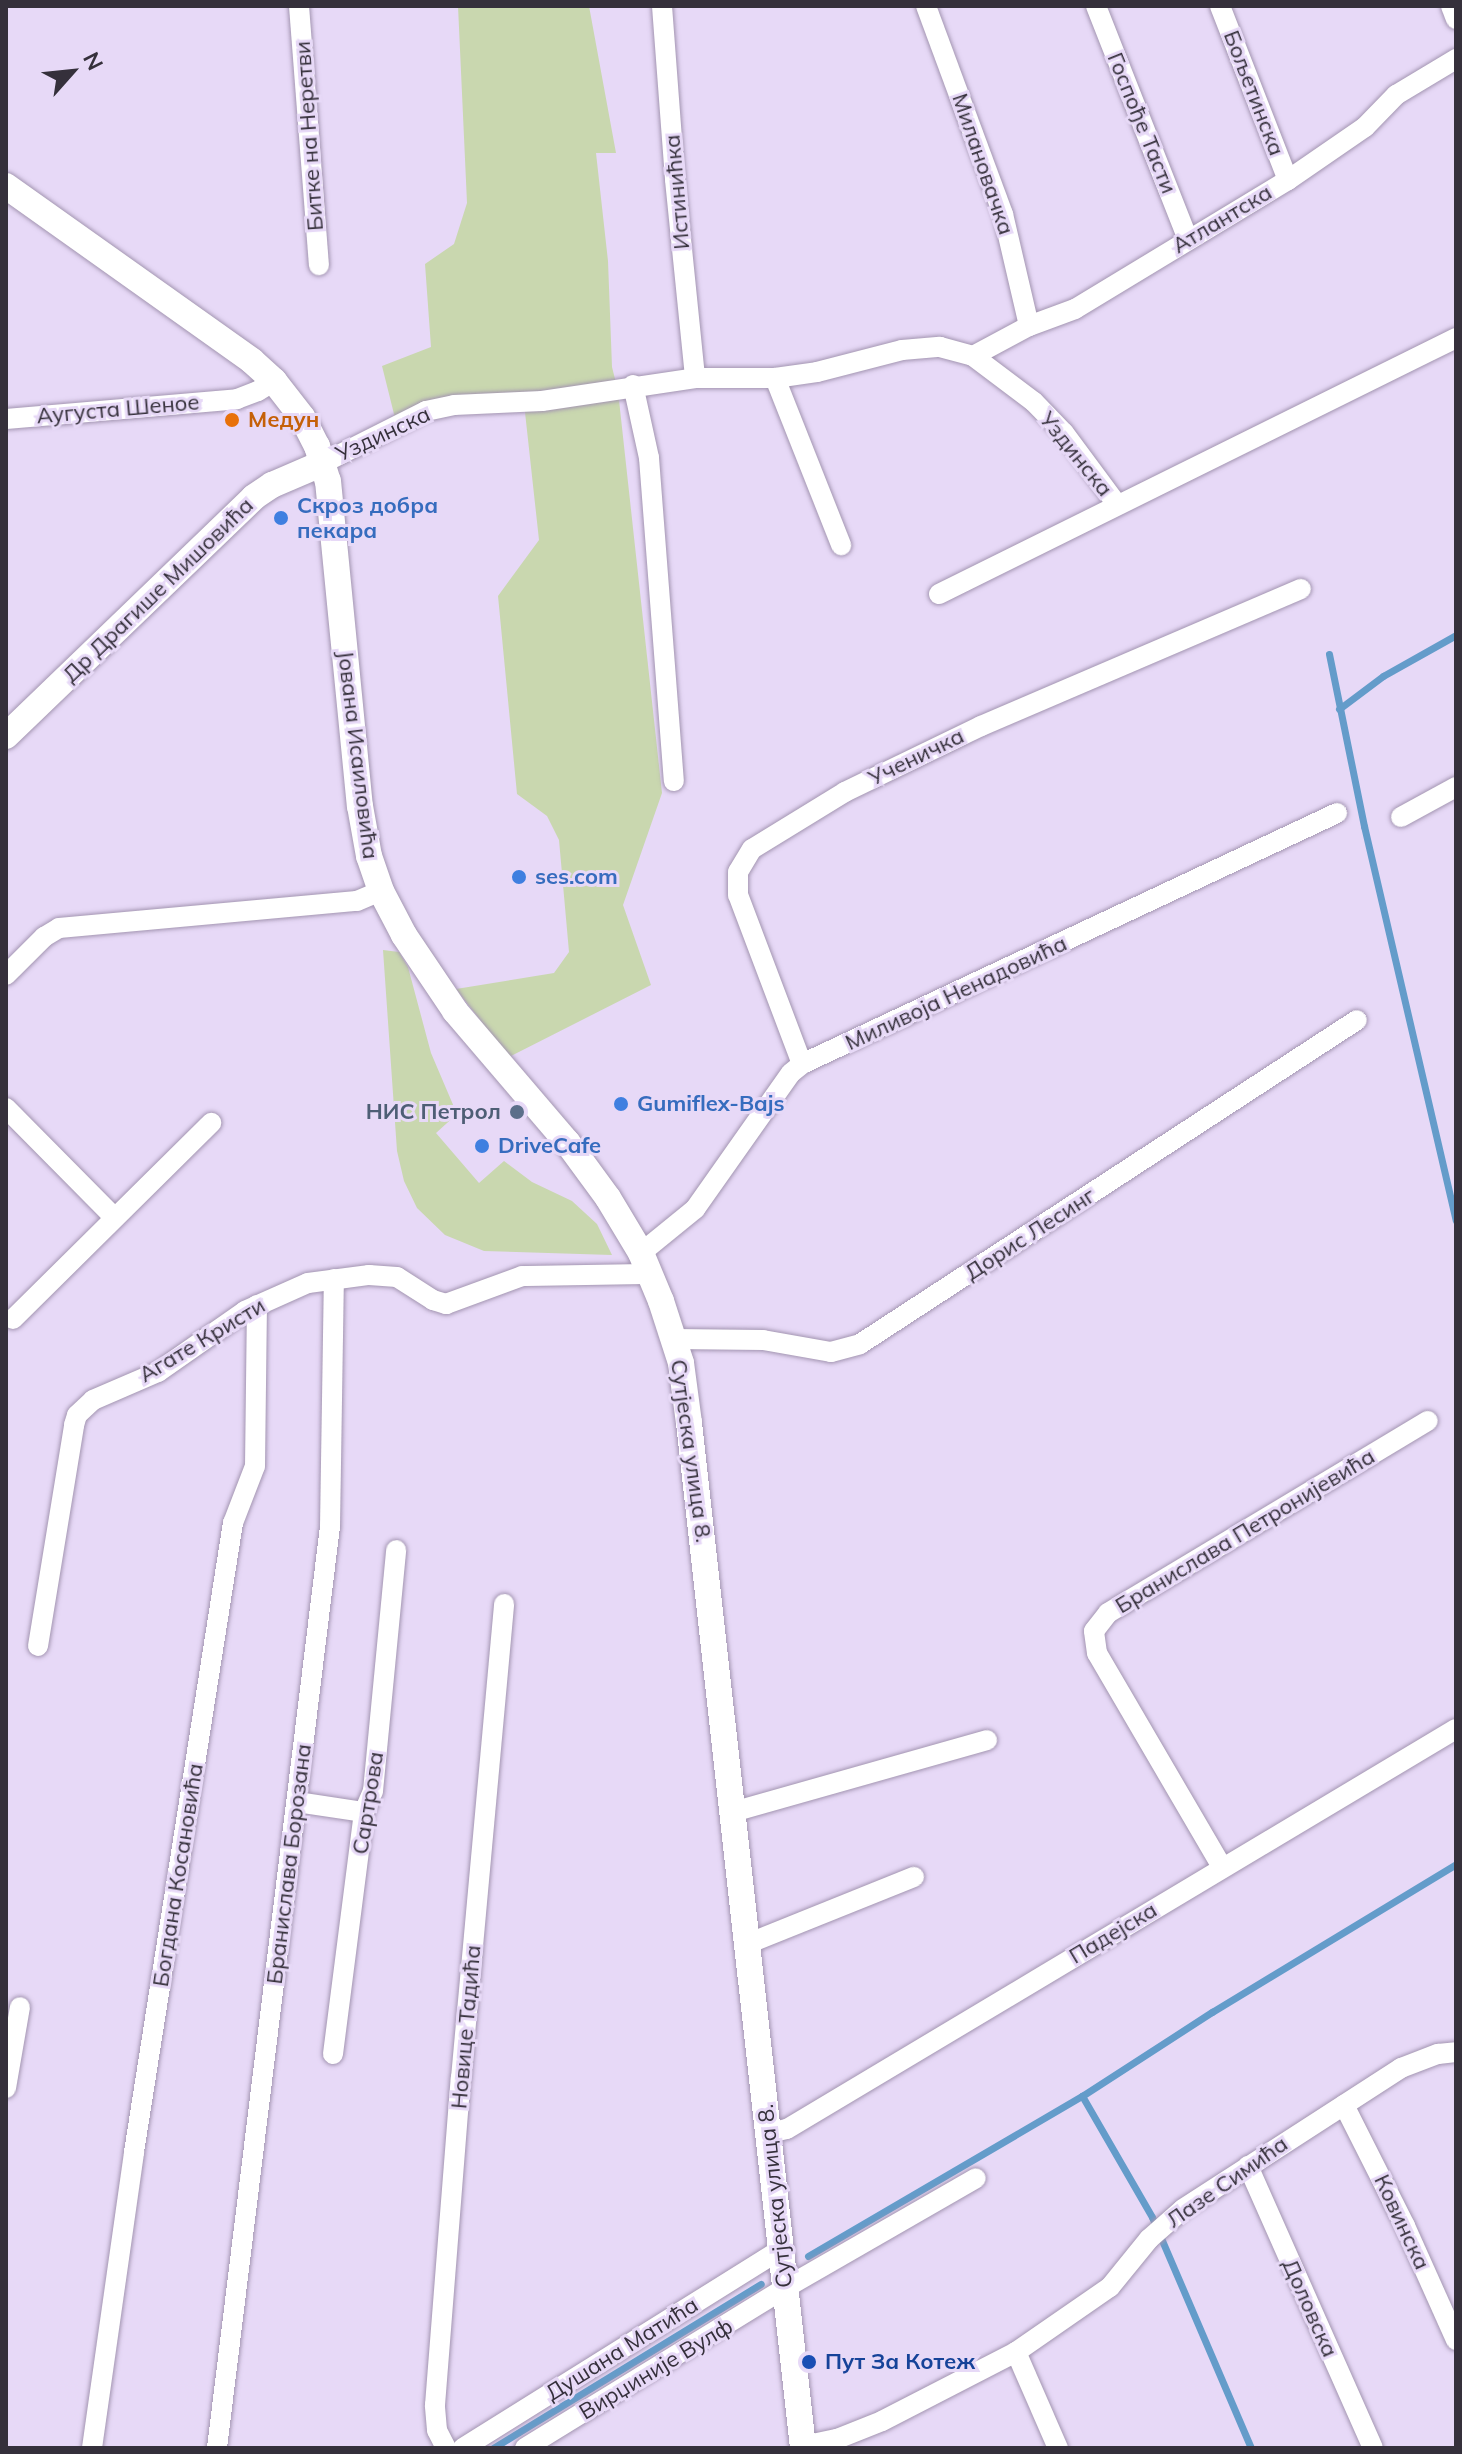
<!DOCTYPE html>
<meta charset="utf-8">
<style>
body{margin:0}
#map{position:relative;width:1462px;height:2454px;overflow:hidden;background:#e7d9f7;font-family:Mulish,sans-serif}
div>[style]{position:absolute}
.green>*{inset:0;background:#c9d7af}
.stream>*{height:7px;margin:-3.5px;padding:0 3.5px;transform-origin:3.5px;border-radius:3.5px;background:#649cca}
.roads{filter:drop-shadow(0 0 2px #a395b1) drop-shadow(0 0 2px #a395b1)}
.minor>*{height:20px;margin:-10px;padding:0 10px;transform-origin:10px;border-radius:10px;background:#fff}
.tertiary>*{height:26px;margin:-13px;padding:0 13px;transform-origin:13px;border-radius:13px;background:#fff}
.dots>*{width:22px;height:22px;translate:-50% -50%;box-sizing:border-box;border:4px solid #e7d9f7;border-radius:50%}
span{translate:-50% -50%;white-space:nowrap;text-align:center;line-height:1.15;-webkit-text-stroke:6px #e7d9f7;paint-order:stroke}
.street-label{font-size:22px;color:#35303b}
.food-label{font-size:22px;color:#c56008;font-weight:700}
.left{translate:0 -50%;text-align:left}
.shop-label{font-size:22px;color:#366cbe;font-weight:700}
.service-label{font-size:22px;color:#4e5e75;font-weight:700}
.right{translate:-100% -50%;text-align:right}
.transit-label{font-size:22px;color:#164399;font-weight:700}
.frame{position:absolute;inset:0;border:8px solid #35303b;pointer-events:none}
.north{position:absolute;left:32px;top:32px;width:80px;height:80px;-webkit-text-stroke:6px #e7d9f7;paint-order:stroke;rotate:63deg;font-size:22px;font-weight:700;line-height:32px;text-align:center;color:#35303b}
.north::after{content:'';display:block;margin:auto;width:28px;height:36px;background:#35303b;clip-path:polygon(50% 0,100% 100%,50% 72%,0 100%)}
</style>
<div id="map">
<div class="green">
<i style="clip-path:polygon(458px 6px,589px 6px,616px 153px,596px 153px,608px 261px,612px 367px,618px 391px,662px 793px,623px 905px,651px 985px,509px 1057px,456px 989px,554px 973px,569px 952px,559px 840px,547px 816px,517px 794px,498px 596px,539px 540px,523px 394px,395px 418px,382px 366px,431px 347px,425px 264px,454px 244px,467px 203px)"></i>
<i style="clip-path:polygon(383px 950px,399px 952px,408px 967px,431px 1053px,457px 1114px,436px 1133px,479px 1183px,504px 1161px,532px 1182px,572px 1201px,597px 1224px,612px 1255px,484px 1251px,445px 1235px,417px 1208px,404px 1181px,397px 1151px)"></i>
</div>
<div class="stream">
<i style="left:1329px;top:654px;width:176px;rotate:78.5deg"></i>
<i style="left:1364px;top:826px;width:405px;rotate:76.9deg"></i>
<i style="left:1339px;top:709px;width:55px;rotate:-36.9deg"></i>
<i style="left:1383px;top:676px;width:84px;rotate:-29.3deg"></i>
<i style="left:808px;top:2256px;width:317px;rotate:-30.3deg"></i>
<i style="left:493px;top:2448px;width:314px;rotate:-31.5deg"></i>
<i style="left:1251px;top:2448px;width:251px;rotate:-113.2deg"></i>
<i style="left:1152px;top:2217px;width:140px;rotate:-120deg"></i>
<i style="left:1082px;top:2096px;width:155px;rotate:-32.9deg"></i>
<i style="left:1212px;top:2012px;width:285px;rotate:-31.2deg"></i>
</div>
<div class="roads">
<div class="minor">
<i style="left:299px;top:6px;width:260px;rotate:85.6deg"></i>
<i style="left:662px;top:6px;width:174px;rotate:85.7deg"></i>
<i style="left:675px;top:180px;width:199px;rotate:84.2deg"></i>
<i style="left:926px;top:6px;width:222px;rotate:69.7deg"></i>
<i style="left:1003px;top:214px;width:115px;rotate:76.9deg"></i>
<i style="left:1096px;top:6px;width:251px;rotate:68.5deg"></i>
<i style="left:1220px;top:6px;width:187px;rotate:68.7deg"></i>
<i style="left:1451px;top:6px;width:14px;rotate:69deg"></i>
<i style="left:973px;top:356px;width:64px;rotate:-28.2deg"></i>
<i style="left:1029px;top:326px;width:49px;rotate:-20.3deg"></i>
<i style="left:1075px;top:309px;width:249px;rotate:-31.2deg"></i>
<i style="left:1288px;top:180px;width:93px;rotate:-34.5deg"></i>
<i style="left:1365px;top:127px;width:45px;rotate:-45.9deg"></i>
<i style="left:1396px;top:95px;width:70px;rotate:-31deg"></i>
<i style="left:775px;top:378px;width:180px;rotate:68.4deg"></i>
<i style="left:633px;top:385px;width:75px;rotate:77.6deg"></i>
<i style="left:649px;top:458px;width:324px;rotate:85.6deg"></i>
<i style="left:6px;top:419px;width:232px;rotate:-4.9deg"></i>
<i style="left:237px;top:399px;width:22px;rotate:-21deg"></i>
<i style="left:258px;top:391px;width:19px;rotate:-32deg"></i>
<i style="left:323px;top:463px;width:115px;rotate:-26.8deg"></i>
<i style="left:426px;top:411px;width:29px;rotate:-12deg"></i>
<i style="left:454px;top:405px;width:88px;rotate:-2.6deg"></i>
<i style="left:542px;top:401px;width:155px;rotate:-8.5deg"></i>
<i style="left:695px;top:378px;width:80px"></i>
<i style="left:775px;top:378px;width:42px;rotate:-8.1deg"></i>
<i style="left:817px;top:372px;width:88px;rotate:-14.5deg"></i>
<i style="left:902px;top:350px;width:38px;rotate:-5deg"></i>
<i style="left:940px;top:347px;width:34px;rotate:15deg"></i>
<i style="left:973px;top:356px;width:76px;rotate:37deg"></i>
<i style="left:1034px;top:402px;width:43px;rotate:45.9deg"></i>
<i style="left:1064px;top:433px;width:87px;rotate:53.4deg"></i>
<i style="left:939px;top:594px;width:577px;rotate:-26.34deg"></i>
<i style="left:1401px;top:817px;width:63px;rotate:-28.6deg"></i>
<i style="left:6px;top:975px;width:54px;rotate:-45deg"></i>
<i style="left:44px;top:937px;width:17px;rotate:-31deg"></i>
<i style="left:59px;top:928px;width:299px;rotate:-5.2deg"></i>
<i style="left:357px;top:901px;width:26px;rotate:-23deg"></i>
<i style="left:802px;top:1064px;width:181px;rotate:-110.7deg"></i>
<i style="left:738px;top:895px;width:23px;rotate:-90deg"></i>
<i style="left:738px;top:872px;width:27px;rotate:-59deg"></i>
<i style="left:752px;top:849px;width:109px;rotate:-31.5deg"></i>
<i style="left:845px;top:792px;width:151px;rotate:-25.9deg"></i>
<i style="left:981px;top:726px;width:348px;rotate:-23.2deg"></i>
<i style="left:6px;top:1108px;width:153px;rotate:45.3deg"></i>
<i style="left:641px;top:1253px;width:70px;rotate:-39.2deg"></i>
<i style="left:695px;top:1209px;width:166px;rotate:-54.8deg"></i>
<i style="left:791px;top:1073px;width:14px;rotate:-39deg"></i>
<i style="left:802px;top:1064px;width:591px;rotate:-25.13deg"></i>
<i style="left:13px;top:1319px;width:279px;rotate:-44.7deg"></i>
<i style="left:674px;top:1339px;width:89px;rotate:0.6deg"></i>
<i style="left:763px;top:1340px;width:69px;rotate:10deg"></i>
<i style="left:831px;top:1352px;width:30px;rotate:-15deg"></i>
<i style="left:860px;top:1344px;width:593px;rotate:-33.1deg"></i>
<i style="left:38px;top:1646px;width:224px;rotate:-80.7deg"></i>
<i style="left:74px;top:1425px;width:10px;rotate:-73deg"></i>
<i style="left:77px;top:1415px;width:22px;rotate:-43deg"></i>
<i style="left:93px;top:1400px;width:71px;rotate:-23.3deg"></i>
<i style="left:158px;top:1372px;width:106px;rotate:-35deg"></i>
<i style="left:245px;top:1311px;width:69px;rotate:-24deg"></i>
<i style="left:308px;top:1283px;width:62px;rotate:-7.5deg"></i>
<i style="left:369px;top:1275px;width:28px;rotate:4deg"></i>
<i style="left:397px;top:1277px;width:43px;rotate:32.6deg"></i>
<i style="left:433px;top:1300px;width:14px;rotate:17deg"></i>
<i style="left:446px;top:1304px;width:81px;rotate:-20.2deg"></i>
<i style="left:522px;top:1276px;width:128px;rotate:-0.9deg"></i>
<i style="left:297px;top:1802px;width:68px;rotate:8.5deg"></i>
<i style="left:733px;top:1812px;width:264px;rotate:-15.8deg"></i>
<i style="left:1222px;top:1867px;width:248px;rotate:-120.3deg"></i>
<i style="left:1097px;top:1653px;width:22px;rotate:-98deg"></i>
<i style="left:1094px;top:1631px;width:23px;rotate:-52deg"></i>
<i style="left:1108px;top:1613px;width:373px;rotate:-31deg"></i>
<i style="left:747px;top:1944px;width:180px;rotate:-21.9deg"></i>
<i style="left:333px;top:2054px;width:244px;rotate:-82.7deg"></i>
<i style="left:364px;top:1812px;width:23px;rotate:-67deg"></i>
<i style="left:373px;top:1791px;width:242px;rotate:-84.5deg"></i>
<i style="left:6px;top:2088px;width:82px;rotate:-80.2deg"></i>
<i style="left:1344px;top:2105px;width:136px;rotate:63.2deg"></i>
<i style="left:1405px;top:2226px;width:125px;rotate:65.9deg"></i>
<i style="left:769px;top:2133px;width:18px;rotate:-13deg"></i>
<i style="left:787px;top:2129px;width:779px;rotate:-30.88deg"></i>
<i style="left:1248px;top:2166px;width:308px;rotate:66.1deg"></i>
<i style="left:1016px;top:2352px;width:105px;rotate:66.4deg"></i>
<i style="left:803px;top:2446px;width:35px;rotate:-12deg"></i>
<i style="left:837px;top:2439px;width:48px;rotate:-21.8deg"></i>
<i style="left:882px;top:2421px;width:151px;rotate:-27.2deg"></i>
<i style="left:1016px;top:2352px;width:114px;rotate:-34.7deg"></i>
<i style="left:1110px;top:2287px;width:62px;rotate:-50.9deg"></i>
<i style="left:1149px;top:2239px;width:45px;rotate:-41.4deg"></i>
<i style="left:1183px;top:2209px;width:260px;rotate:-32.9deg"></i>
<i style="left:1401px;top:2068px;width:40px;rotate:-21deg"></i>
<i style="left:1438px;top:2054px;width:18px;rotate:-6deg"></i>
<i style="left:92px;top:2448px;width:299px;rotate:-81.9deg"></i>
<i style="left:134px;top:2152px;width:637px;rotate:-81.06deg"></i>
<i style="left:233px;top:1523px;width:61px;rotate:-68.9deg"></i>
<i style="left:255px;top:1466px;width:161px;rotate:-89.3deg"></i>
<i style="left:217px;top:2448px;width:928px;rotate:-83.01deg"></i>
<i style="left:330px;top:1527px;width:248px;rotate:-89.1deg"></i>
<i style="left:446px;top:2448px;width:20px;rotate:-117deg"></i>
<i style="left:437px;top:2430px;width:25px;rotate:-95deg"></i>
<i style="left:435px;top:2405px;width:328px;rotate:-85.5deg"></i>
<i style="left:461px;top:2078px;width:476px;rotate:-84.8deg"></i>
<i style="left:463px;top:2448px;width:375px;rotate:-32deg"></i>
<i style="left:525px;top:2448px;width:305px;rotate:-31.6deg"></i>
<i style="left:785px;top:2288px;width:220px;rotate:-29.9deg"></i>
</div>
<div class="tertiary">
<i style="left:6px;top:186px;width:302px;rotate:35.4deg"></i>
<i style="left:252px;top:361px;width:30px;rotate:42deg"></i>
<i style="left:274px;top:381px;width:46px;rotate:52.1deg"></i>
<i style="left:302px;top:417px;width:33px;rotate:63deg"></i>
<i style="left:317px;top:446px;width:37px;rotate:73deg"></i>
<i style="left:328px;top:481px;width:327px;rotate:84.4deg"></i>
<i style="left:360px;top:806px;width:51px;rotate:79.8deg"></i>
<i style="left:369px;top:856px;width:37px;rotate:71deg"></i>
<i style="left:381px;top:891px;width:50px;rotate:62.4deg"></i>
<i style="left:404px;top:935px;width:92px;rotate:56.1deg"></i>
<i style="left:455px;top:1011px;width:172px;rotate:49.5deg"></i>
<i style="left:567px;top:1142px;width:69px;rotate:53.8deg"></i>
<i style="left:608px;top:1198px;width:64px;rotate:59deg"></i>
<i style="left:641px;top:1253px;width:52px;rotate:67.4deg"></i>
<i style="left:661px;top:1301px;width:65px;rotate:72.1deg"></i>
<i style="left:681px;top:1363px;width:61px;rotate:82.4deg"></i>
<i style="left:689px;top:1423px;width:1031px;rotate:83.65deg"></i>
<i style="left:6px;top:736px;width:344px;rotate:-43.9deg"></i>
<i style="left:254px;top:497px;width:22px;rotate:-34deg"></i>
<i style="left:272px;top:485px;width:56px;rotate:-23.3deg"></i>
</div>
</div>
<div class="dots">
<i style="left:232px;top:420px;background:#e8710a"></i>
<i style="left:281px;top:518px;background:#3f7fe0"></i>
<i style="left:519px;top:877px;background:#3f7fe0"></i>
<i style="left:621px;top:1104px;background:#3f7fe0"></i>
<i style="left:517px;top:1112px;background:#5c6f8a"></i>
<i style="left:482px;top:1146px;background:#3f7fe0"></i>
<i style="left:809px;top:2362px;background:#1a4fb4"></i>
</div>
<div class="street-label">
<span style="left:1254px;top:93px;rotate:69deg">Бољетинска</span>
<span style="left:1142px;top:123px;rotate:68deg">Госпође Тасти</span>
<span style="left:309px;top:136px;rotate:-94deg">Битке на Неретви</span>
<span style="left:983px;top:164px;rotate:71deg">Милановачка</span>
<span style="left:677px;top:192px;rotate:-95deg">Истинићка</span>
<span style="left:1222px;top:219px;rotate:-31deg">Атлантска</span>
<span style="left:118px;top:409px;rotate:-5deg">Аугуста Шеное</span>
<span style="left:383px;top:434px;rotate:-25deg">Уздинска</span>
<span style="left:1076px;top:454px;rotate:51deg">Уздинска</span>
<span style="left:158px;top:590px;rotate:-44deg">Др Драгише Мишовића</span>
<span style="left:358px;top:755px;rotate:83deg">Јована Исаиловића</span>
<span style="left:916px;top:757px;rotate:-26deg">Ученичка</span>
<span style="left:956px;top:993px;rotate:-25deg">Миливоја Ненадовића</span>
<span style="left:1030px;top:1234px;rotate:-33deg">Дорис Лесинг</span>
<span style="left:202px;top:1340px;rotate:-31deg">Агате Кристи</span>
<span style="left:691px;top:1451px;rotate:82deg">Сутјеска улица 8.</span>
<span style="left:1245px;top:1531px;rotate:-31deg">Бранислава Петронијевића</span>
<span style="left:368px;top:1803px;rotate:-81deg">Сартрова</span>
<span style="left:289px;top:1864px;rotate:-83deg">Бранислава Борозана</span>
<span style="left:178px;top:1875px;rotate:-81deg">Богдана Косановића</span>
<span style="left:1113px;top:1933px;rotate:-31deg">Падејска</span>
<span style="left:466px;top:2027px;rotate:-85deg">Новице Тадића</span>
<span style="left:1227px;top:2182px;rotate:-35deg">Лазе Симића</span>
<span style="left:775px;top:2196px;rotate:-96deg">Сутјеска улица 8.</span>
<span style="left:1402px;top:2222px;rotate:65deg">Ковинска</span>
<span style="left:1310px;top:2308px;rotate:66deg">Доловска</span>
<span style="left:622px;top:2349px;rotate:-32deg">Душана Матића</span>
<span style="left:656px;top:2369px;rotate:-31deg">Вирџиније Вулф</span>
</div>
<div class="food-label">
<span class="left" style="left:248px;top:420px">Медун</span>
</div>
<div class="shop-label">
<span class="left" style="left:297px;top:518px">Скроз добра<br>пекара</span>
<span class="left" style="left:535px;top:877px">ses.com</span>
<span class="left" style="left:637px;top:1104px">Gumiflex-Bajs</span>
<span class="left" style="left:498px;top:1146px">DriveCafe</span>
</div>
<div class="service-label">
<span class="right" style="left:501px;top:1112px">НИС Петрол</span>
</div>
<div class="transit-label">
<span class="left" style="left:825px;top:2362px">Пут За Котеж</span>
</div>
<div class="frame"></div>
<div class="north">N</div>
</div>
